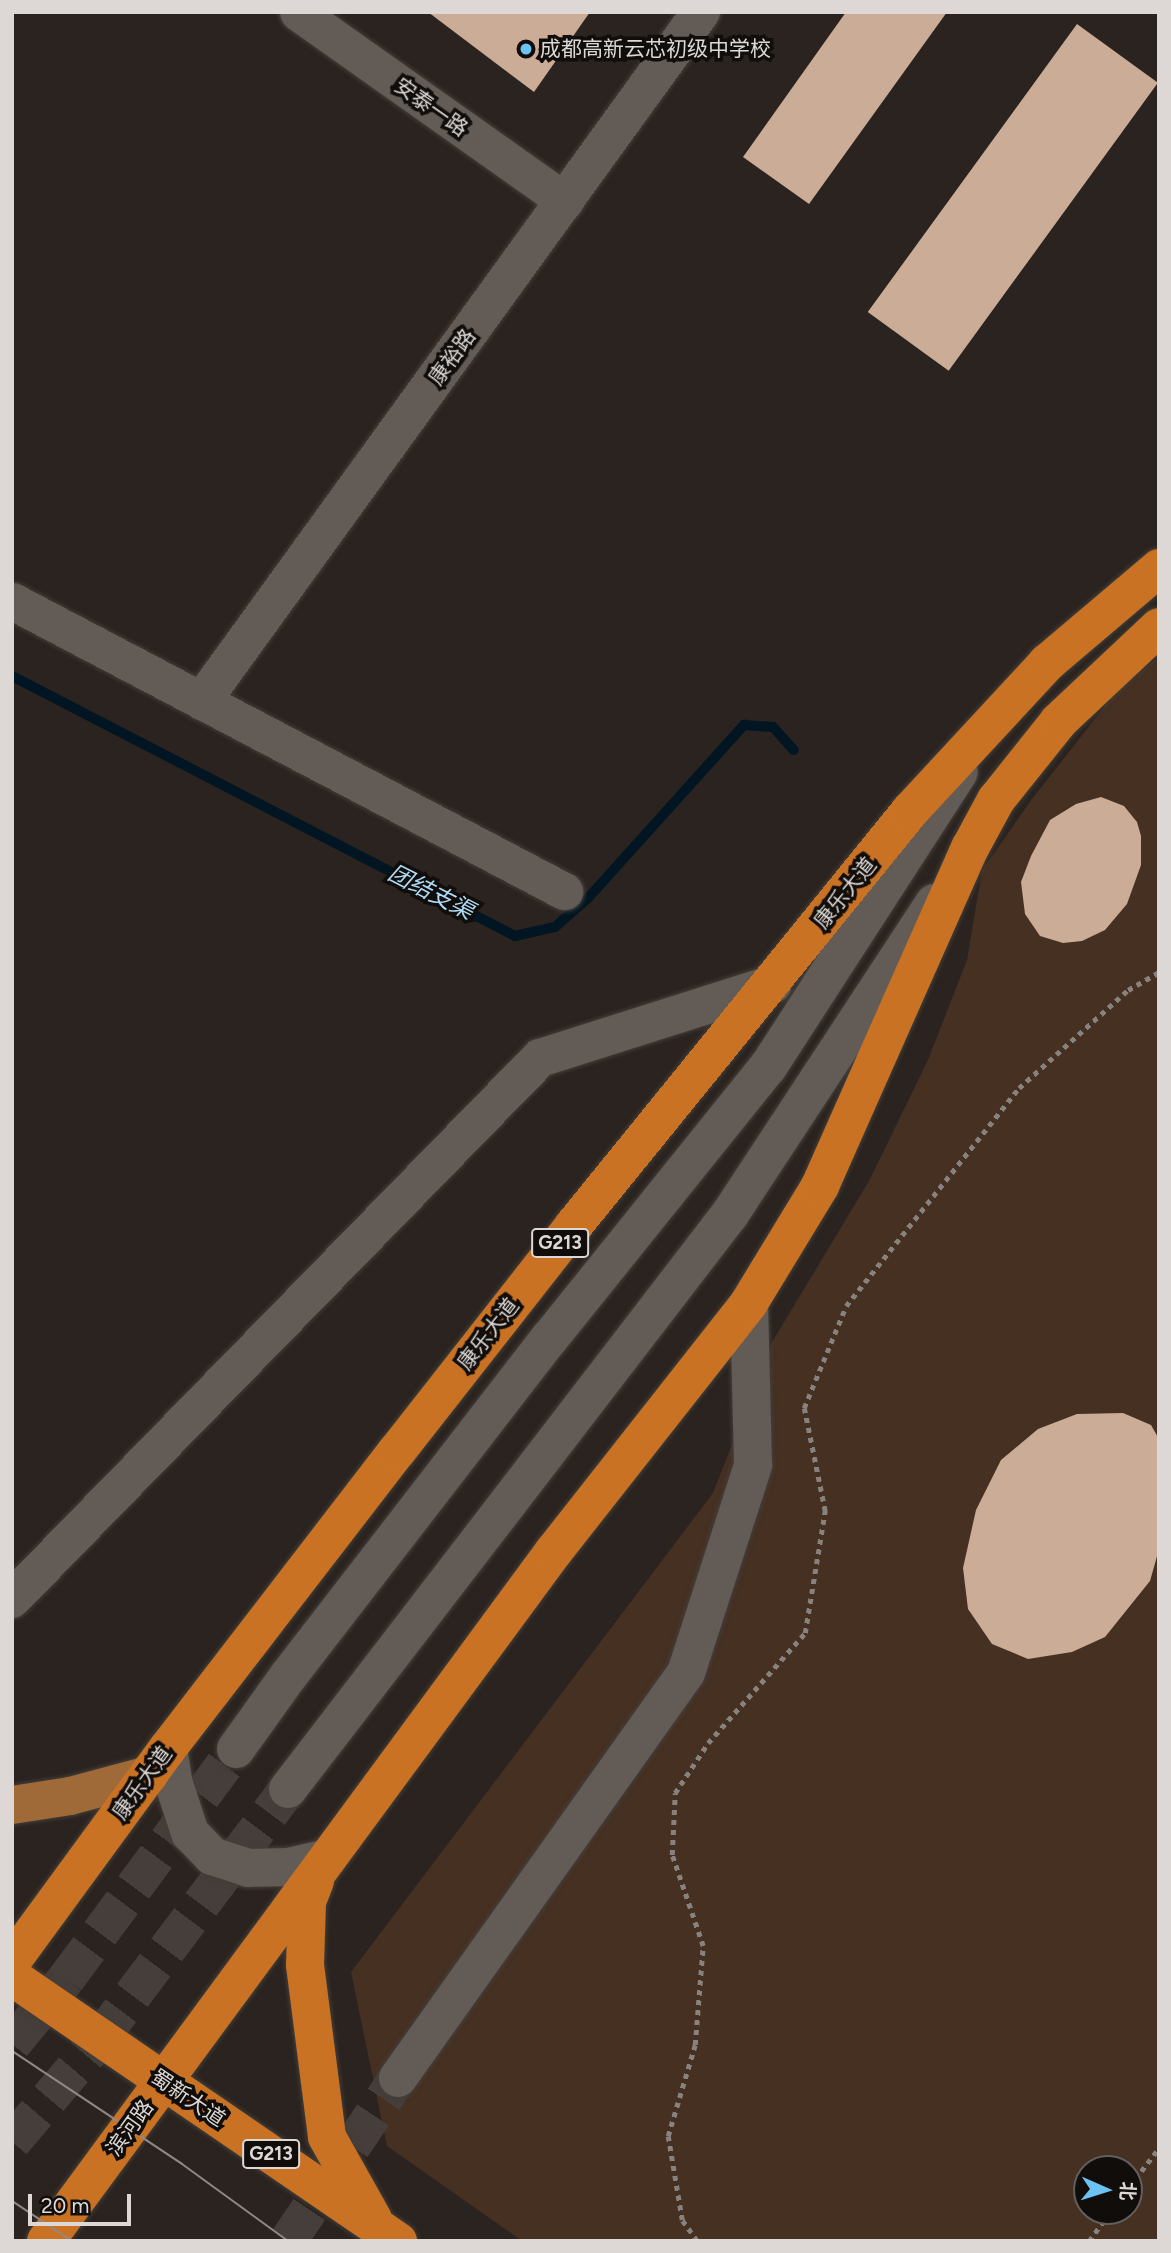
<!DOCTYPE html>
<meta charset="utf-8">
<style>
body{margin:0}
#map{position:relative;width:1171px;height:2253px;overflow:hidden;background:#2a231f;font-family:Figtree,"Noto Sans SC",sans-serif}
div>[style]{position:absolute}
.green>*{inset:0;background:#453022}
.stream>*{height:10px;margin:-5px;padding:0 5px;transform-origin:5px;border-radius:5px;background:#011622}
.building>*{inset:0;background:#cbac96;transform-origin:0 0}
.secondary-tunnel>*{height:38px;margin-top:-19px;transform-origin:0;background:repeating-linear-gradient(90deg,#453e3a 0 38px,transparent 0 57px)}
.path>*{height:4.5px;margin-top:-2.25px;transform-origin:0;background:repeating-linear-gradient(90deg,#88827e 0 5px,transparent 0 10px)}
.roads{filter:drop-shadow(0 0 2px #433e39) drop-shadow(0 0 2px #433e39)}
.street>*{height:37px;margin:-18.5px;padding:0 18.5px;transform-origin:18.5px;border-radius:18.5px;background:#635b56}
.secondary>*{height:38px;margin:-19px;padding:0 19px;transform-origin:19px;border-radius:19px;background:#635b56}
.primary>*{height:38px;margin:-19px;padding:0 19px;transform-origin:19px;border-radius:19px;background:#a06938}
.highway>*{height:38px;margin:-19px;padding:0 19px;transform-origin:19px;border-radius:19px;background:#c97224}
.tram>*{height:2px;margin:-1px;padding:0 1px;transform-origin:1px;border-radius:1px;background:#8f8986}
.dots>*{width:19px;height:19px;translate:-50% -50%;box-sizing:border-box;border:4px solid #100d0b;border-radius:50%}
span{translate:-50% -50%;white-space:nowrap;text-align:center;line-height:1.15;-webkit-text-stroke:7px #100d0b;paint-order:stroke}
.shield-label span{padding:2px 5px;background:#100d0b;border:2px solid;border-radius:5px;-webkit-text-stroke-width:0}
.shield-label{font-size:19px;color:#ddd8d5;font-weight:700}
.poi-label{font-size:21px;color:#ddd8d5}
.left{translate:0 -50%;text-align:left}
.street-label{font-size:21px;color:#ddd8d5}
.water-label{font-size:23px;color:#aedcf8;font-style:italic}
.frame{position:absolute;inset:0;border:14px solid #ddd8d5;pointer-events:none}
.north{position:absolute;left:1073px;top:2155px;width:70px;height:70px;box-sizing:border-box;background:#100d0b;border:2px solid #625e5c;border-radius:50%;rotate:93deg;font-size:19px;font-weight:700;line-height:28px;text-align:center;color:#ddd8d5}
.north::after{content:'';display:block;margin:auto;width:24px;height:32px;background:#6cc2f3;clip-path:polygon(50% 0,100% 100%,50% 72%,0 100%)}
.scale{position:absolute;left:28px;top:2194px;width:103px;height:32px;box-sizing:border-box;border:4px solid #ddd8d5;border-top:0;padding-left:9px;font-size:21px;line-height:24px;white-space:nowrap;color:#ddd8d5;-webkit-text-stroke:5px #100d0b;paint-order:stroke}
</style>
<div id="map">
<div class="green">
<i style="clip-path:polygon(evenodd,1159px 656px,1159px 2241px,522px 2241px,387px 2146px,351px 1972px,713px 1493px,772px 1342px,869px 1181px,928px 1060px,967px 960px,982px 870px,1032px 799px,1112px 697px,1159px 656px,1087px 2169px,1129px 2169px,1129px 2211px,1087px 2211px,1087px 2169px)"></i>
</div>
<div class="stream">
<i style="left:12px;top:676px;width:566px;rotate:27.33deg"></i>
<i style="left:515px;top:936px;width:41px;rotate:-12.7deg"></i>
<i style="left:555px;top:927px;width:45px;rotate:-41.4deg"></i>
<i style="left:589px;top:897px;width:232px;rotate:-48deg"></i>
<i style="left:744px;top:725px;width:29px;rotate:4deg"></i>
<i style="left:773px;top:727px;width:31px;rotate:48deg"></i>
</div>
<div class="building">
<i style="clip-path:polygon(428px 12px,590px 12px,534px 92px)"></i>
<i style="clip-path:polygon(846px 12px,947px 12px,809px 204px,743px 157px)"></i>
<i style="left:1077px;top:24px;width:100px;height:356px;rotate:36deg"></i>
<i style="clip-path:polygon(1101px 797px,1124px 806px,1137px 822px,1141px 836px,1141px 865px,1127px 904px,1105px 930px,1082px 941px,1063px 943px,1040px 936px,1025px 914px,1021px 882px,1031px 856px,1050px 820px,1076px 804px)"></i>
<i style="clip-path:polygon(1123px 1413px,1151px 1425px,1159px 1439px,1159px 1549px,1150px 1581px,1105px 1637px,1072px 1652px,1028px 1659px,992px 1644px,968px 1609px,963px 1568px,976px 1510px,1001px 1460px,1038px 1429px,1077px 1414px)"></i>
</div>
<div class="secondary-tunnel">
<i style="left:12px;top:2044px;width:85px;rotate:-50.3deg"></i>
<i style="left:66px;top:1979px;width:286px;rotate:-53.5deg"></i>
<i style="left:12px;top:2142px;width:133px;rotate:-49.6deg"></i>
<i style="left:98px;top:2041px;width:316px;rotate:-53deg"></i>
<i style="left:288px;top:2241px;width:197px;rotate:-56deg"></i>
</div>
<div class="path">
<i style="left:1129px;top:2187px;width:49px;rotate:-52.4deg"></i>
<i style="left:697px;top:2241px;width:26px;rotate:-126deg"></i>
<i style="left:682px;top:2220px;width:85px;rotate:-99.5deg"></i>
<i style="left:668px;top:2136px;width:95px;rotate:-73.5deg"></i>
<i style="left:695px;top:2045px;width:99px;rotate:-85.4deg"></i>
<i style="left:703px;top:1946px;width:96px;rotate:-108.8deg"></i>
<i style="left:672px;top:1855px;width:62px;rotate:-87.2deg"></i>
<i style="left:675px;top:1793px;width:60px;rotate:-56.6deg"></i>
<i style="left:708px;top:1743px;width:147px;rotate:-48.6deg"></i>
<i style="left:805px;top:1633px;width:124px;rotate:-80.7deg"></i>
<i style="left:825px;top:1511px;width:105px;rotate:-101.5deg"></i>
<i style="left:804px;top:1408px;width:110px;rotate:-67.6deg"></i>
<i style="left:846px;top:1306px;width:278px;rotate:-51.6deg"></i>
<i style="left:1019px;top:1088px;width:147px;rotate:-42deg"></i>
<i style="left:1128px;top:990px;width:36px;rotate:-30deg"></i>
<i style="left:1089px;top:2241px;width:37px;rotate:-54deg"></i>
</div>
<div class="roads">
<div class="street">
<i style="left:298px;top:12px;width:327px;rotate:35.3deg"></i>
<i style="left:12px;top:601px;width:624px;rotate:27.72deg"></i>
</div>
<div class="secondary">
<i style="left:202px;top:701px;width:851px;rotate:-54.09deg"></i>
<i style="left:12px;top:1599px;width:756px;rotate:-45.7deg"></i>
<i style="left:540px;top:1058px;width:244px;rotate:-17.6deg"></i>
<i style="left:168px;top:1748px;width:36px;rotate:81deg"></i>
<i style="left:174px;top:1784px;width:52px;rotate:71.9deg"></i>
<i style="left:190px;top:1833px;width:32px;rotate:46deg"></i>
<i style="left:212px;top:1856px;width:38px;rotate:18deg"></i>
<i style="left:248px;top:1868px;width:40px;rotate:-1.4deg"></i>
<i style="left:288px;top:1867px;width:41px;rotate:-12.7deg"></i>
<i style="left:236px;top:1749px;width:91px;rotate:-54.4deg"></i>
<i style="left:289px;top:1675px;width:425px;rotate:-52.3deg"></i>
<i style="left:549px;top:1339px;width:349px;rotate:-51.2deg"></i>
<i style="left:768px;top:1067px;width:351px;rotate:-57.1deg"></i>
<i style="left:288px;top:1789px;width:725px;rotate:-52.45deg"></i>
<i style="left:730px;top:1214px;width:372px;rotate:-56.7deg"></i>
<i style="left:398px;top:2078px;width:497px;rotate:-54.6deg"></i>
<i style="left:686px;top:1673px;width:219px;rotate:-72.1deg"></i>
<i style="left:753px;top:1465px;width:162px;rotate:-91.4deg"></i>
</div>
<div class="primary">
<i style="left:12px;top:1805px;width:59px;rotate:-8.8deg"></i>
<i style="left:70px;top:1796px;width:82px;rotate:-14.9deg"></i>
</div>
<div class="highway">
<i style="left:315px;top:1881px;width:22px;rotate:111deg"></i>
<i style="left:307px;top:1902px;width:63px;rotate:91.8deg"></i>
<i style="left:305px;top:1965px;width:173px;rotate:82.7deg"></i>
<i style="left:327px;top:2137px;width:94px;rotate:60.7deg"></i>
<i style="left:12px;top:1961px;width:264px;rotate:-53.8deg"></i>
<i style="left:168px;top:1748px;width:375px;rotate:-52.4deg"></i>
<i style="left:397px;top:1451px;width:287px;rotate:-51.9deg"></i>
<i style="left:574px;top:1225px;width:533px;rotate:-50.94deg"></i>
<i style="left:910px;top:811px;width:202px;rotate:-47.2deg"></i>
<i style="left:1047px;top:663px;width:147px;rotate:-40.3deg"></i>
<i style="left:12px;top:1977px;width:468px;rotate:34.4deg"></i>
<i style="left:46px;top:2241px;width:857px;rotate:-53.64deg"></i>
<i style="left:554px;top:1551px;width:315px;rotate:-51.8deg"></i>
<i style="left:749px;top:1303px;width:137px;rotate:-58.7deg"></i>
<i style="left:820px;top:1186px;width:370px;rotate:-66.1deg"></i>
<i style="left:970px;top:848px;width:55px;rotate:-61.6deg"></i>
<i style="left:996px;top:800px;width:101px;rotate:-51.4deg"></i>
<i style="left:1059px;top:721px;width:137px;rotate:-43.2deg"></i>
</div>
</div>
<div class="tram">
<i style="left:12px;top:2051px;width:204px;rotate:33.6deg"></i>
<i style="left:182px;top:2164px;width:131px;rotate:36deg"></i>
<i style="left:12px;top:2201px;width:72px;rotate:33.7deg"></i>
</div>
<div class="dots">
<i style="left:526px;top:49px;background:#6cc2f3"></i>
</div>
<div class="shield-label">
<span style="left:560px;top:1243px">G213</span>
<span style="left:271px;top:2154px">G213</span>
</div>
<div class="poi-label">
<span class="left" style="left:540px;top:49px">成都高新云芯初级中学校</span>
</div>
<div class="street-label">
<span style="left:431px;top:107px;rotate:35deg">安泰一路</span>
<span style="left:452px;top:357px;rotate:-54deg">康裕路</span>
<span style="left:845px;top:893px;rotate:-51deg">康乐大道</span>
<span style="left:488px;top:1334px;rotate:-52deg">康乐大道</span>
<span style="left:142px;top:1783px;rotate:-54deg">康乐大道</span>
<span style="left:188px;top:2098px;rotate:34deg">蜀新大道</span>
<span style="left:130px;top:2128px;rotate:-54deg">滨河路</span>
</div>
<div class="water-label">
<span style="left:431px;top:892px;rotate:27deg">团结支渠</span>
</div>
<div class="frame"></div>
<div class="north">北</div>
<div class="scale">20 m</div>
</div>
